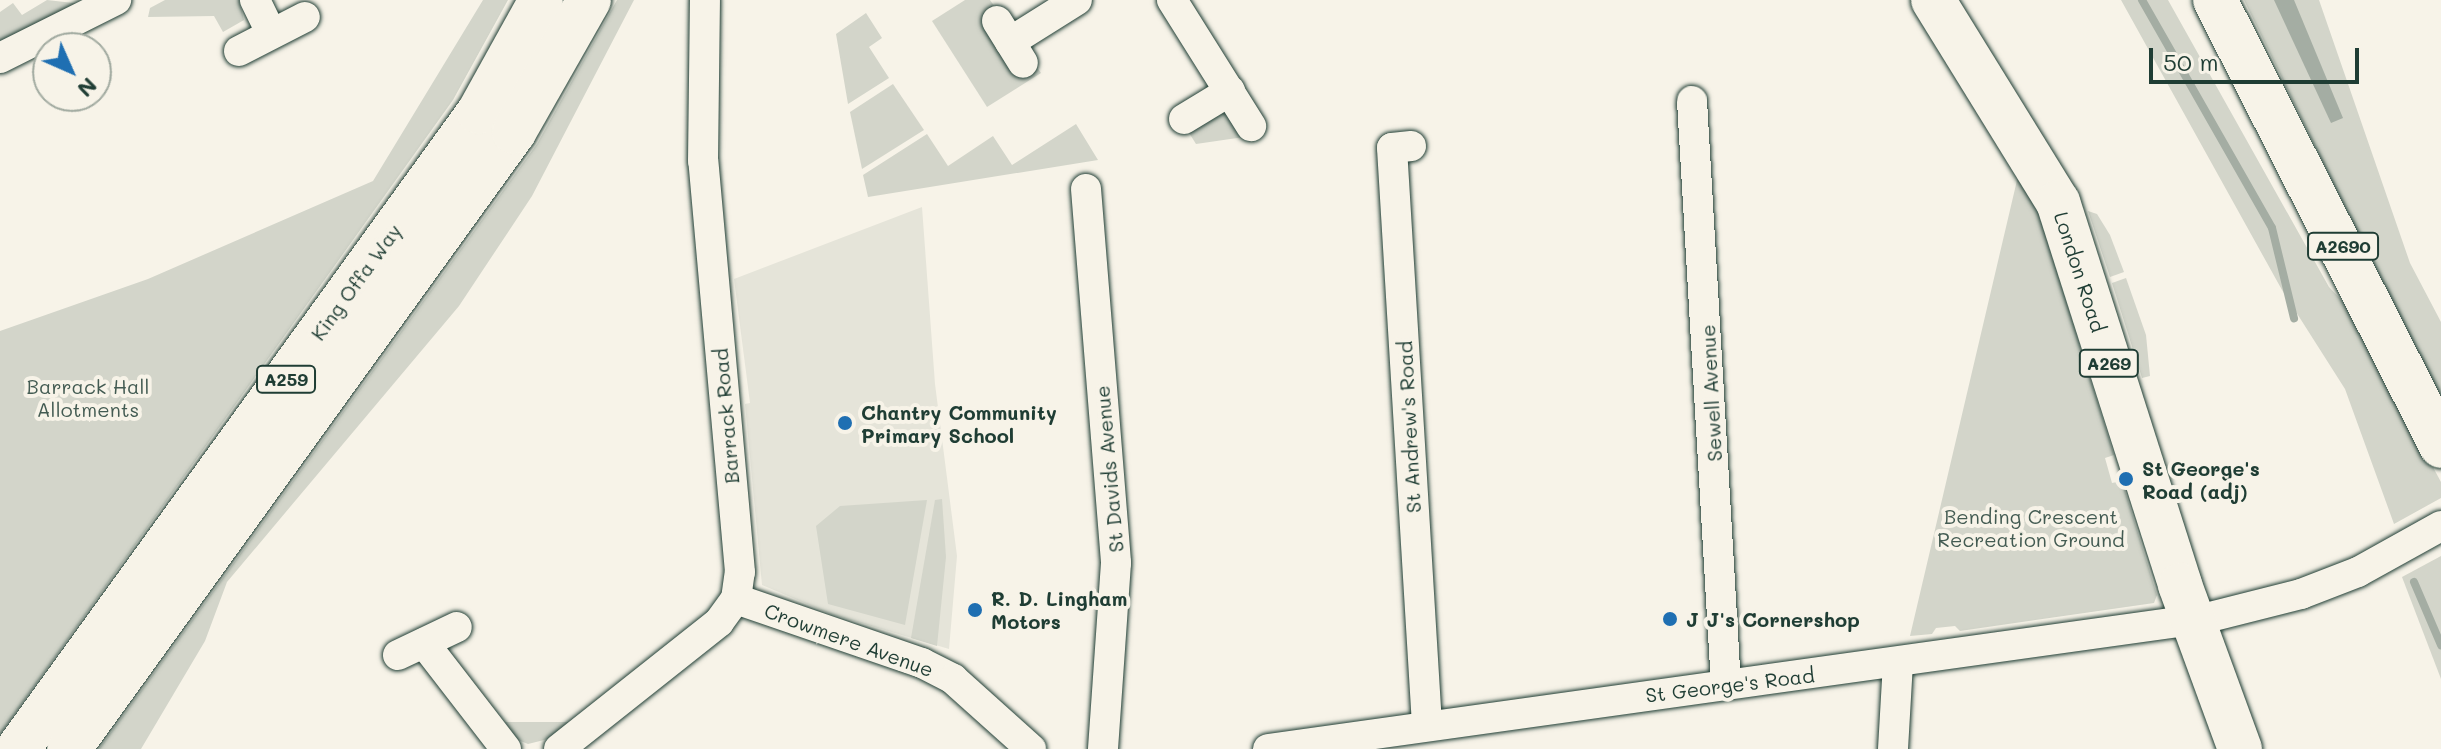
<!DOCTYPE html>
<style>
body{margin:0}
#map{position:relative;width:2441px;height:749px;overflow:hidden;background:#f7f3e8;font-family:Mali,sans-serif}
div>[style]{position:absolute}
.built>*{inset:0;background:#e5e4d9}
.green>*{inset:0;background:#d3d5ca}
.water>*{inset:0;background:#a4ada3}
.stream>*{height:8px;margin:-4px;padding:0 4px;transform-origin:4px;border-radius:4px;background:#a4ada3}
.roads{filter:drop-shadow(0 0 2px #1f3d34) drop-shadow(0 0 2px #1f3d34)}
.street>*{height:30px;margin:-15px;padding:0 15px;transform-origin:15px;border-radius:15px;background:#f7f3e8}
.primary>*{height:44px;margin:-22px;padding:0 22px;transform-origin:22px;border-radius:22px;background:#f7f3e8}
.highway>*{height:44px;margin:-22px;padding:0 22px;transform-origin:22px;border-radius:22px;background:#f7f3e8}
.dots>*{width:22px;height:22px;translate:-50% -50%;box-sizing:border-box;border:4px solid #f7f3e8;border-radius:50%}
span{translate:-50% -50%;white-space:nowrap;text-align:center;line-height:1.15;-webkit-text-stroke:8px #f7f3e8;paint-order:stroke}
.shield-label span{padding:2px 6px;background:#f7f3e8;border:2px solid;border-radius:6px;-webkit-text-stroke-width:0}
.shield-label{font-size:18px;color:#1f3d34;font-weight:700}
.street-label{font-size:20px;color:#1f3d34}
.park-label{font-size:20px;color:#435b52}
.poi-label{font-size:20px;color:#1f3d34;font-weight:700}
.left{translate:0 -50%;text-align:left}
.north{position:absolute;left:32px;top:32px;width:80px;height:80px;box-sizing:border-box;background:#f7f3e8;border:2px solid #a1aaa0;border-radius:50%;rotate:135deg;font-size:22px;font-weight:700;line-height:32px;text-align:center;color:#1f3d34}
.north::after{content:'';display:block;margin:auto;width:28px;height:36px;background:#1f6fb2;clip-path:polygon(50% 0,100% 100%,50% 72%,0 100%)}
.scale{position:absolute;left:2149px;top:48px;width:210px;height:36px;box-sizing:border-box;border:4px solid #1f3d34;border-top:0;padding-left:10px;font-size:24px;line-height:28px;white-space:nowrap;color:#1f3d34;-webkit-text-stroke:6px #f7f3e8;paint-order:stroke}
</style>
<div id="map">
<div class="built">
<i style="clip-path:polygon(922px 207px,935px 384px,957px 556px,949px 649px,831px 614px,762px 585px,745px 404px,750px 403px,734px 279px)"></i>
</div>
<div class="green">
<i style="clip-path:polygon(47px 0,82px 4px,0 43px,0 12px,13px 3px,22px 15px)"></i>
<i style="clip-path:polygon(165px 0,239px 0,244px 20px,223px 32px,214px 16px,148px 17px,150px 8px)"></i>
<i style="clip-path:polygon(483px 0,508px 0,453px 100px,0 734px,0 331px,148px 279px,373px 181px)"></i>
<i style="clip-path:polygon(617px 0,634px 0,532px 196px,459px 306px,227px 582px,205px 641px,141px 749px,99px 749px,537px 144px)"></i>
<i style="clip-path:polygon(965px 0,990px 0,1041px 73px,987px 107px,932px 21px)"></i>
<i style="clip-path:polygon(2121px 0,2168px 0,2329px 287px,2344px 303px,2441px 482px,2441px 498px,2394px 524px,2345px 389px,2282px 290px)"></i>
<i style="clip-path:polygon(2244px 0,2319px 0,2410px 263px,2441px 322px,2441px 404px)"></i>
<i style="clip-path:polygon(866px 13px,882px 38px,869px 47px,889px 78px,848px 104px,836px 34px)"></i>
<i style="clip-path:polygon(893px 84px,924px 130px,862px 169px,850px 112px)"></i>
<i style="clip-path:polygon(1220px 113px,1229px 115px,1244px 137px,1196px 144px,1186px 128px)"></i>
<i style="clip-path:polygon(1076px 124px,1098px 160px,868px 197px,863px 175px,927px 134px,948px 166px,993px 136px,1012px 165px)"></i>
<i style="clip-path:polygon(2018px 176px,2039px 214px,2114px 455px,2105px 458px,2112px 483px,2122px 481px,2157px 595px,2154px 603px,1960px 631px,1955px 626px,1936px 628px,1932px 634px,1910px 636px)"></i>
<i style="clip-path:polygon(2088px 211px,2097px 214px,2110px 235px,2124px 272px,2110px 277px)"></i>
<i style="clip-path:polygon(2126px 278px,2146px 335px,2150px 376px,2142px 378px,2112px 283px)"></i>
<i style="clip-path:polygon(942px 499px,946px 557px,937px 646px,911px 638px,935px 500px)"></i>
<i style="clip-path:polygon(927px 500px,905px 625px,828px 604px,816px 526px,840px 506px)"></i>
<i style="clip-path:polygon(2441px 556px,2441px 679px,2402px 577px)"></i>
<i style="clip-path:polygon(505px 722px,569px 722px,548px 739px,528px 744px,518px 740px)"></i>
</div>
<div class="water">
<i style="clip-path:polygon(2274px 0,2294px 0,2343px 118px,2331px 123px)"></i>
</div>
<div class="stream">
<i style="left:2142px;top:0;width:262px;rotate:60.3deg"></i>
<i style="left:2272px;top:228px;width:93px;rotate:76.3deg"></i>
<i style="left:2414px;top:582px;width:69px;rotate:66.8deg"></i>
</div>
<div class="roads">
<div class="street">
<i style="left:255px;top:0;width:37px;rotate:64deg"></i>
<i style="left:1172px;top:0;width:149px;rotate:57.9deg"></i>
<i style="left:997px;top:21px;width:49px;rotate:58.2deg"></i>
<i style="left:1010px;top:42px;width:79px;rotate:-32.1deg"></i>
<i style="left:239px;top:51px;width:74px;rotate:-27.3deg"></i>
<i style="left:0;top:58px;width:130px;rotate:-26.6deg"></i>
<i style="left:1692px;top:101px;width:585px;rotate:86.67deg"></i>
<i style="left:1184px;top:119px;width:54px;rotate:-31.3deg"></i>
<i style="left:1411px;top:146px;width:19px;rotate:174deg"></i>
<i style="left:1392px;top:148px;width:578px;rotate:86.53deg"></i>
<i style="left:1086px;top:189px;width:375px;rotate:85.4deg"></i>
<i style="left:1116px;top:563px;width:186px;rotate:94deg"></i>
<i style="left:736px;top:599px;width:197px;rotate:19deg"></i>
<i style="left:922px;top:663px;width:35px;rotate:27deg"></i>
<i style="left:953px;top:679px;width:105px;rotate:41.9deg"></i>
<i style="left:424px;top:643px;width:134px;rotate:52.3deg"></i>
<i style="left:398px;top:655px;width:65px;rotate:-25.4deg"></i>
<i style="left:559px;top:749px;width:204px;rotate:-38.4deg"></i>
<i style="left:719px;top:622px;width:29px;rotate:-54deg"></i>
<i style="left:736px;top:599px;width:27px;rotate:-82deg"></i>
<i style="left:740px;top:572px;width:413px;rotate:-95.1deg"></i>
<i style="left:703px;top:161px;width:161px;rotate:-89.3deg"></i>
<i style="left:1268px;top:749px;width:947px;rotate:-7.95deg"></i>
<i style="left:2206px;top:618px;width:98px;rotate:-14.2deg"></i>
<i style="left:2301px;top:594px;width:61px;rotate:-21.1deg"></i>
<i style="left:2358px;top:572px;width:95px;rotate:-29deg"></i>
<i style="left:1893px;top:749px;width:86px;rotate:-86.7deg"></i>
</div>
<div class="primary">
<i style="left:1933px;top:0;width:238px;rotate:58.3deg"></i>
<i style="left:2058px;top:202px;width:402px;rotate:72.3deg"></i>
<i style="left:2180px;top:585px;width:175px;rotate:69.9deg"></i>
<i style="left:2215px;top:0;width:500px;rotate:63.1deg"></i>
</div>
<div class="highway">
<i style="left:18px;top:749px;width:786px;rotate:-54.11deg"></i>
<i style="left:479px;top:112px;width:128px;rotate:-61deg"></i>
<i style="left:69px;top:749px;width:761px;rotate:-54.2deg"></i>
<i style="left:514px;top:132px;width:152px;rotate:-60.4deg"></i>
</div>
</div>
<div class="dots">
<i style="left:845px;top:423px;background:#1f6fb2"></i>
<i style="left:2126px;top:479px;background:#1f6fb2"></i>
<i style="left:975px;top:610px;background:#1f6fb2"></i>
<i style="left:1670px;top:619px;background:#1f6fb2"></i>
</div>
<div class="shield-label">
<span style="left:2343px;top:246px">A2690</span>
<span style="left:2109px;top:363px">A269</span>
<span style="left:286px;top:379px">A259</span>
</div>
<div class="street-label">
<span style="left:2080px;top:272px;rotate:72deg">London Road</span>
<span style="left:356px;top:282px;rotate:-54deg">King Offa Way</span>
<span style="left:1711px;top:393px;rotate:-93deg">Sewell Avenue</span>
<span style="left:726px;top:416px;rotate:-95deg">Barrack Road</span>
<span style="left:1409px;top:427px;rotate:-93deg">St Andrew's Road</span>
<span style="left:1109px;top:469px;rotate:-95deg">St Davids Avenue</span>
<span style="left:849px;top:640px;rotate:20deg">Crowmere Avenue</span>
<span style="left:1730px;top:685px;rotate:-7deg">St George's Road</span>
</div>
<div class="park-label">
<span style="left:88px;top:398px">Barrack Hall<br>Allotments</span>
<span style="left:2031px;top:528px">Bending Crescent<br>Recreation Ground</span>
</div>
<div class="poi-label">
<span class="left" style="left:861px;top:424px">Chantry Community<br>Primary School</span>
<span class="left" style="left:2142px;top:480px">St George's<br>Road (adj)</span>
<span class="left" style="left:991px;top:610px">R. D. Lingham<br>Motors</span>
<span class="left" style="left:1686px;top:619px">J J's Cornershop</span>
</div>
<div class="north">N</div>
<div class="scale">50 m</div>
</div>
